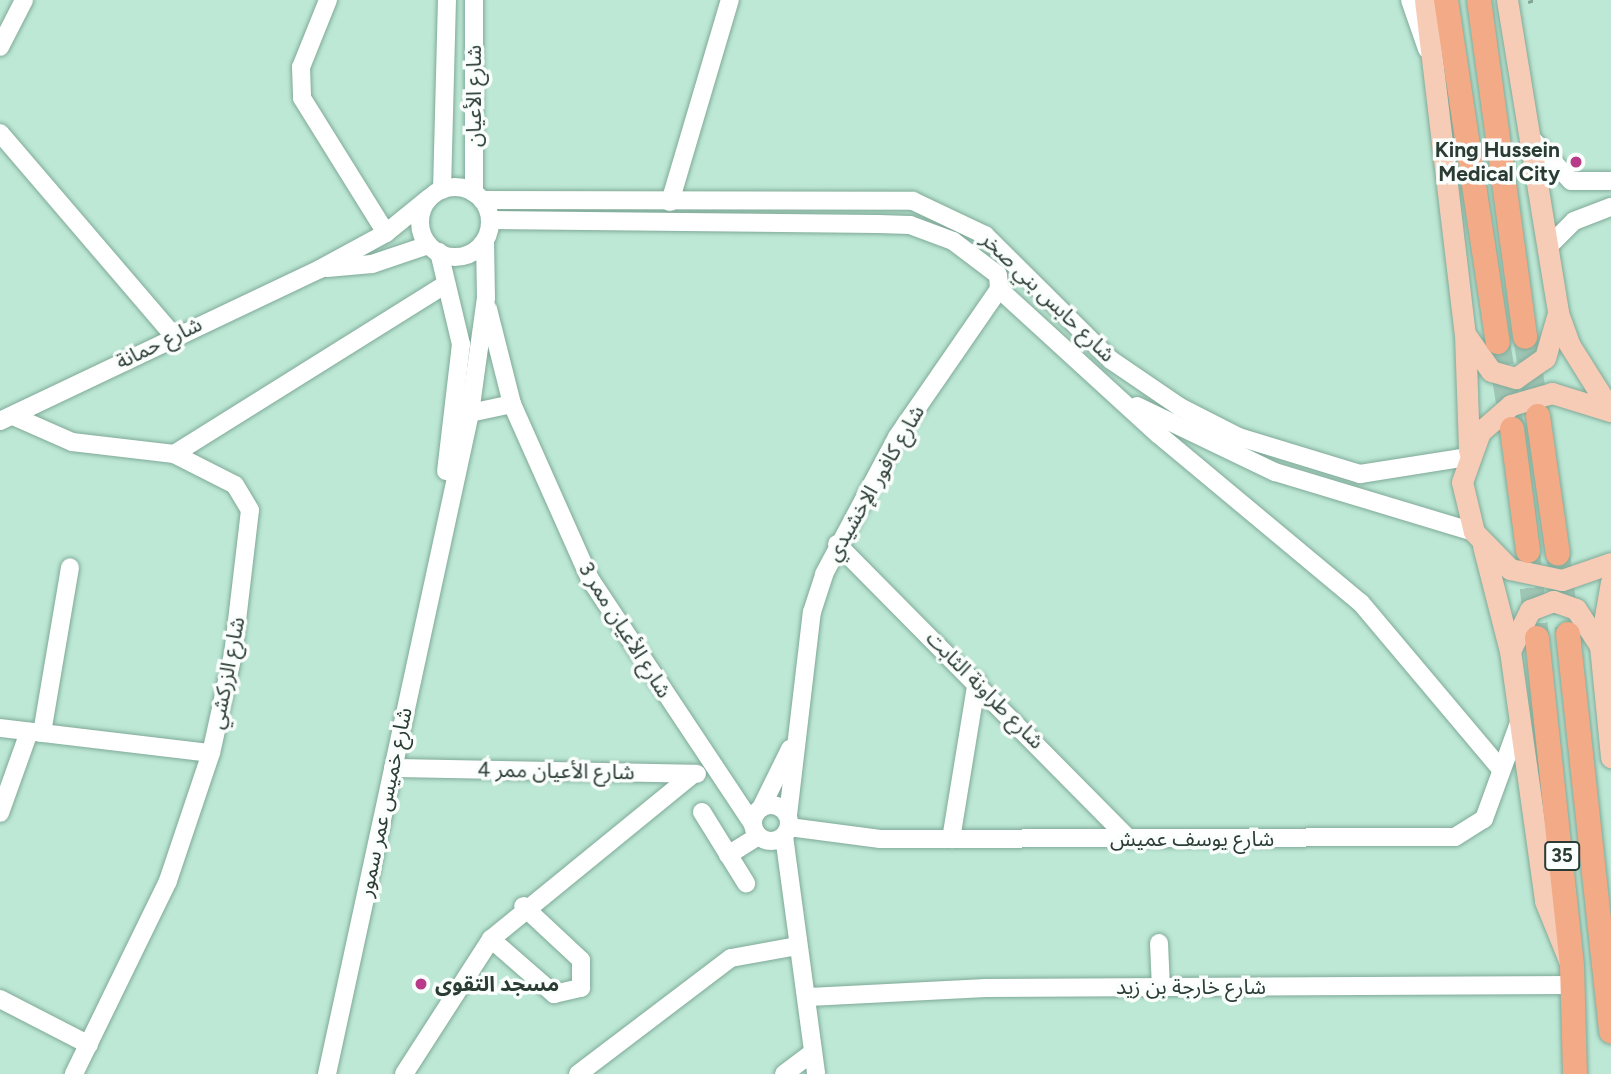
<!DOCTYPE html>
<meta charset="utf-8">
<style>
body{margin:0}
#map{position:relative;width:1611px;height:1074px;overflow:hidden;background:#bce8d5;font-family:Figtree,"Noto Sans Arabic",sans-serif}
div>[style]{position:absolute}
.highway-tunnel>*{height:24px;margin-top:-12px;transform-origin:0;background:repeating-linear-gradient(90deg,#9fc6b5 0 24px,transparent 0 36px)}
.path>*{height:2.5px;margin-top:-1.25px;transform-origin:0;background:repeating-linear-gradient(90deg,#83a597 0 5px,transparent 0 10px)}
.roads{filter:drop-shadow(0 0 2px #80a998) drop-shadow(0 0 2px #80a998)}
.minor>*{height:18px;margin:-9px;padding:0 9px;transform-origin:9px;border-radius:9px;background:#fff}
.minor>.ring{margin:-9px;padding:0;box-sizing:content-box;background:none;border:18px solid #fff;border-radius:50%}
.major>*{height:21px;margin:-10.5px;padding:0 10.5px;transform-origin:10.5px;border-radius:10.5px;background:#f7ccb7}
.highway>*{height:24px;margin:-12px;padding:0 12px;transform-origin:12px;border-radius:12px;background:#f2aa87}
.dots>*{width:19px;height:19px;translate:-50% -50%;box-sizing:border-box;border:4px solid #fafefc;border-radius:50%}
span{translate:-50% -50%;white-space:nowrap;text-align:center;line-height:1.15;-webkit-text-stroke:7px #fafefc;paint-order:stroke}
.shield-label span{padding:2px 5px;background:#fafefc;border:2px solid;border-radius:5px;-webkit-text-stroke-width:0}
.shield-label{font-size:19px;color:#2b3c35;font-weight:700}
.street-label{font-size:21px;color:#2b3c35}
.poi-label{font-size:21px;color:#2b3c35;font-weight:700}
.right{translate:-100% -50%;text-align:right}
.left{translate:0 -50%;text-align:left}
</style>
<div id="map">
<div class="highway-tunnel">
<i style="left:1525px;top:337px;width:80px;rotate:80.7deg"></i>
<i style="left:1498px;top:342px;width:86px;rotate:80.6deg"></i>
<i style="left:1528px;top:552px;width:86px;rotate:84deg"></i>
<i style="left:1558px;top:554px;width:81px;rotate:82.9deg"></i>
</div>
<div class="path">
<i style="left:1528px;top:2px;width:7px;rotate:-16deg"></i>
</div>
<div class="roads">
<div class="minor">
<i style="left:328px;top:0;width:72px;rotate:111.9deg"></i>
<i style="left:301px;top:67px;width:31px;rotate:88deg"></i>
<i style="left:302px;top:98px;width:159px;rotate:58.1deg"></i>
<i style="left:1410px;top:0;width:52px;rotate:70.9deg"></i>
<i style="left:0;top:47px;width:53px;rotate:-62.9deg"></i>
<i style="left:0;top:133px;width:266px;rotate:49.4deg"></i>
<i style="left:1530px;top:137px;width:60px;rotate:47deg"></i>
<i style="left:1571px;top:181px;width:40px"></i>
<i class="ring" style="left:420px;top:187px;width:52px;height:52px"></i>
<i style="left:442px;top:190px;width:190px;rotate:-88.5deg"></i>
<i style="left:474px;top:193px;width:193px;rotate:-90deg"></i>
<i style="left:482px;top:200px;width:431px;rotate:0.1deg"></i>
<i style="left:913px;top:201px;width:80px;rotate:25.3deg"></i>
<i style="left:985px;top:235px;width:177px;rotate:44.8deg"></i>
<i style="left:1111px;top:360px;width:83px;rotate:34.3deg"></i>
<i style="left:1180px;top:407px;width:66px;rotate:27deg"></i>
<i style="left:1239px;top:437px;width:127px;rotate:17deg"></i>
<i style="left:1360px;top:474px;width:108px;rotate:-9deg"></i>
<i style="left:670px;top:202px;width:211px;rotate:-73.5deg"></i>
<i style="left:490px;top:220px;width:388px;rotate:0.6deg"></i>
<i style="left:878px;top:224px;width:32px;rotate:2deg"></i>
<i style="left:910px;top:225px;width:46px;rotate:20.4deg"></i>
<i style="left:953px;top:241px;width:56px;rotate:37.1deg"></i>
<i style="left:998px;top:275px;width:14px;rotate:86deg"></i>
<i style="left:999px;top:289px;width:215px;rotate:42.4deg"></i>
<i style="left:1158px;top:434px;width:264px;rotate:39.8deg"></i>
<i style="left:1361px;top:603px;width:216px;rotate:49.9deg"></i>
<i style="left:1547px;top:248px;width:38px;rotate:-45deg"></i>
<i style="left:1574px;top:221px;width:40px;rotate:-21deg"></i>
<i style="left:439px;top:252px;width:95px;rotate:76.6deg"></i>
<i style="left:461px;top:344px;width:128px;rotate:96.7deg"></i>
<i style="left:327px;top:268px;width:45px;rotate:-5.1deg"></i>
<i style="left:372px;top:264px;width:59px;rotate:-18.7deg"></i>
<i style="left:488px;top:309px;width:98px;rotate:75.8deg"></i>
<i style="left:512px;top:404px;width:192px;rotate:66deg"></i>
<i style="left:590px;top:579px;width:294px;rotate:56.4deg"></i>
<i style="left:1137px;top:406px;width:153px;rotate:25.6deg"></i>
<i style="left:1275px;top:472px;width:208px;rotate:16.8deg"></i>
<i style="left:470px;top:413px;width:43px;rotate:-12.1deg"></i>
<i style="left:13px;top:416px;width:64px;rotate:23.8deg"></i>
<i style="left:72px;top:442px;width:103px;rotate:6.7deg"></i>
<i style="left:174px;top:454px;width:68px;rotate:26.9deg"></i>
<i style="left:235px;top:485px;width:29px;rotate:59deg"></i>
<i style="left:250px;top:510px;width:145px;rotate:96.7deg"></i>
<i style="left:233px;top:654px;width:101px;rotate:102.5deg"></i>
<i style="left:211px;top:753px;width:135px;rotate:108.6deg"></i>
<i style="left:168px;top:881px;width:215px;rotate:116deg"></i>
<i style="left:0;top:421px;width:354px;rotate:-25.4deg"></i>
<i style="left:320px;top:269px;width:75px;rotate:-28.6deg"></i>
<i style="left:386px;top:233px;width:55px;rotate:-39.1deg"></i>
<i style="left:174px;top:454px;width:321px;rotate:-32deg"></i>
<i style="left:837px;top:544px;width:416px;rotate:45.3deg"></i>
<i style="left:0;top:728px;width:212px;rotate:6.8deg"></i>
<i style="left:42px;top:733px;width:168px;rotate:-80.4deg"></i>
<i style="left:393px;top:768px;width:304px;rotate:1.1deg"></i>
<i class="ring" style="left:753px;top:805px;width:18px;height:18px"></i>
<i style="left:761px;top:808px;width:66px;rotate:-63.8deg"></i>
<i style="left:702px;top:812px;width:84px;rotate:58.2deg"></i>
<i style="left:0;top:813px;width:86px;rotate:-70.3deg"></i>
<i style="left:788px;top:815px;width:204px;rotate:-83.3deg"></i>
<i style="left:812px;top:612px;width:40px;rotate:-72deg"></i>
<i style="left:824px;top:574px;width:155px;rotate:-61.9deg"></i>
<i style="left:897px;top:437px;width:180px;rotate:-55.4deg"></i>
<i style="left:789px;top:827px;width:92px;rotate:7.5deg"></i>
<i style="left:880px;top:839px;width:575px;rotate:-0.2deg"></i>
<i style="left:1455px;top:837px;width:34px;rotate:-32deg"></i>
<i style="left:1484px;top:819px;width:105px;rotate:-70deg"></i>
<i style="left:784px;top:836px;width:240px;rotate:82.3deg"></i>
<i style="left:951px;top:839px;width:160px;rotate:-80.7deg"></i>
<i style="left:728px;top:855px;width:36px;rotate:-32deg"></i>
<i style="left:491px;top:939px;width:84px;rotate:41.1deg"></i>
<i style="left:554px;top:994px;width:28px;rotate:-13deg"></i>
<i style="left:581px;top:988px;width:28px;rotate:-90deg"></i>
<i style="left:581px;top:960px;width:79px;rotate:-137deg"></i>
<i style="left:1159px;top:943px;width:45px;rotate:87.5deg"></i>
<i style="left:809px;top:997px;width:177px;rotate:-2.9deg"></i>
<i style="left:986px;top:988px;width:586px;rotate:-0.29deg"></i>
<i style="left:0;top:999px;width:100px;rotate:27.3deg"></i>
<i style="left:327px;top:1074px;width:676px;rotate:-77.79deg"></i>
<i style="left:470px;top:413px;width:116px;rotate:-82.1deg"></i>
<i style="left:486px;top:298px;width:56px;rotate:-91deg"></i>
<i style="left:404px;top:1074px;width:161px;rotate:-57.2deg"></i>
<i style="left:491px;top:939px;width:261px;rotate:-39.2deg"></i>
<i style="left:578px;top:1074px;width:192px;rotate:-37.2deg"></i>
<i style="left:731px;top:958px;width:68px;rotate:-10.2deg"></i>
<i style="left:784px;top:1074px;width:35px;rotate:-37deg"></i>
</div>
<div class="major">
<i style="left:1425px;top:0;width:336px;rotate:83.2deg"></i>
<i style="left:1465px;top:334px;width:117px;rotate:88deg"></i>
<i style="left:1507px;top:0;width:317px;rotate:80.7deg"></i>
<i style="left:1558px;top:313px;width:33px;rotate:70deg"></i>
<i style="left:1569px;top:344px;width:79px;rotate:57.9deg"></i>
<i style="left:1465px;top:334px;width:45px;rotate:54.9deg"></i>
<i style="left:1491px;top:371px;width:26px;rotate:16deg"></i>
<i style="left:1516px;top:378px;width:35px;rotate:-35deg"></i>
<i style="left:1545px;top:358px;width:47px;rotate:-73.9deg"></i>
<i style="left:1610px;top:411px;width:61px;rotate:-162.8deg"></i>
<i style="left:1552px;top:393px;width:43px;rotate:163.7deg"></i>
<i style="left:1511px;top:405px;width:41px;rotate:138.9deg"></i>
<i style="left:1480px;top:432px;width:53px;rotate:109.8deg"></i>
<i style="left:1462px;top:482px;width:51px;rotate:76.5deg"></i>
<i style="left:1474px;top:532px;width:52px;rotate:45.8deg"></i>
<i style="left:1510px;top:569px;width:53px;rotate:11.9deg"></i>
<i style="left:1562px;top:580px;width:52px;rotate:-19.1deg"></i>
<i style="left:1483px;top:546px;width:108px;rotate:75.6deg"></i>
<i style="left:1510px;top:651px;width:252px;rotate:82deg"></i>
<i style="left:1545px;top:901px;width:67px;rotate:68deg"></i>
<i style="left:1611px;top:582px;width:65px;rotate:99.8deg"></i>
<i style="left:1600px;top:646px;width:112px;rotate:84.3deg"></i>
<i style="left:1510px;top:651px;width:46px;rotate:-64deg"></i>
<i style="left:1530px;top:610px;width:25px;rotate:-21deg"></i>
<i style="left:1553px;top:601px;width:24px;rotate:19deg"></i>
<i style="left:1576px;top:609px;width:44px;rotate:57deg"></i>
</div>
<div class="highway">
<i style="left:1446px;top:0;width:346px;rotate:81.4deg"></i>
<i style="left:1479px;top:0;width:340px;rotate:82.2deg"></i>
<i style="left:1538px;top:416px;width:139px;rotate:81.8deg"></i>
<i style="left:1512px;top:429px;width:123px;rotate:82.5deg"></i>
<i style="left:1568px;top:634px;width:400px;rotate:83.8deg"></i>
<i style="left:1537px;top:638px;width:330px;rotate:83.9deg"></i>
<i style="left:1572px;top:966px;width:108px;rotate:88.4deg"></i>
</div>
</div>
<div class="dots">
<i style="left:1576px;top:162px;background:#b93a88"></i>
<i style="left:421px;top:984px;background:#b93a88"></i>
</div>
<div class="shield-label">
<span style="left:1562px;top:856px">35</span>
</div>
<div class="street-label">
<span style="left:474px;top:96px;rotate:-90deg">شارع الأعيان</span>
<span style="left:1048px;top:297px;rotate:44deg">شارع حابس بني صخر</span>
<span style="left:159px;top:343px;rotate:-26deg">شارع حمانة</span>
<span style="left:875px;top:483px;rotate:-60deg">شارع كافور الإخشيدي</span>
<span style="left:625px;top:630px;rotate:58deg">شارع الأعيان ممر 3</span>
<span style="left:227px;top:673px;rotate:-79deg">شارع الزركشي</span>
<span style="left:985px;top:690px;rotate:45deg">شارع طراونة الثابت</span>
<span style="left:556px;top:771px;rotate:1deg">شارع الأعيان ممر 4</span>
<span style="left:385px;top:802px;rotate:-78deg">شارع خميس عمر سمور</span>
<span style="left:1192px;top:839px">شارع يوسف عميش</span>
<span style="left:1191px;top:987px">شارع خارجة بن زيد</span>
</div>
<div class="poi-label">
<span class="right" style="left:1560px;top:162px">King Hussein<br>Medical City</span>
<span class="left" style="left:435px;top:984px">مسجد التقوى</span>
</div>
</div>
